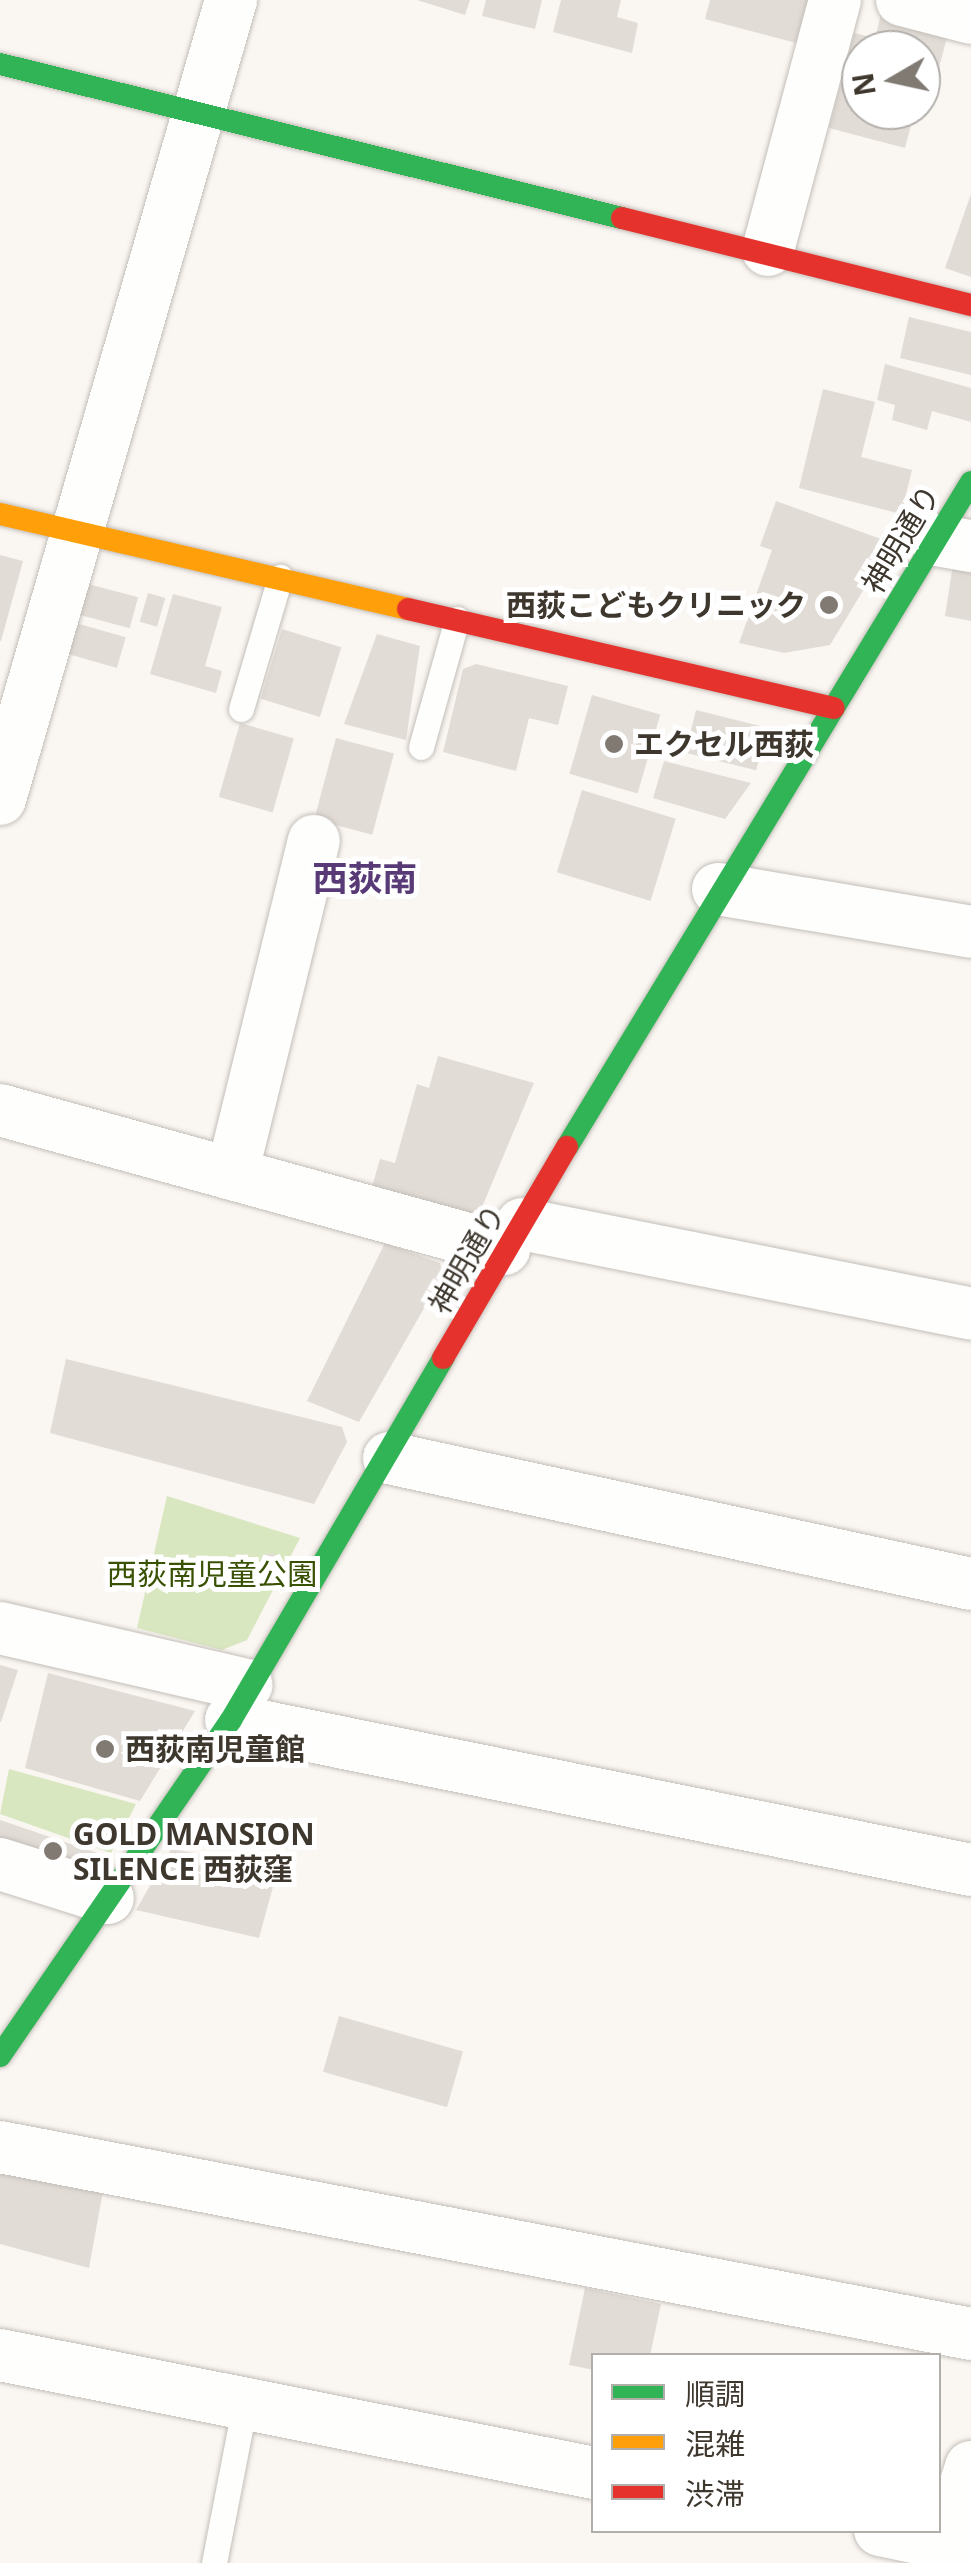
<!DOCTYPE html>
<meta charset="utf-8">
<style>
body{margin:0}
#map{position:relative;width:971px;height:2563px;overflow:hidden;background:#faf6f2;font-family:"Noto Sans","Noto Sans JP",sans-serif}
div>[style]{position:absolute}
.green>*{inset:0;background:#d9e7c0}
.building>*{inset:0;background:#e2dcd6;transform-origin:0 0}
.roads{filter:drop-shadow(0 0 2px #c3beb8) drop-shadow(0 0 2px #c3beb8)}
.lane>*{height:25px;margin:-12.5px;padding:0 12.5px;transform-origin:12.5px;border-radius:12.5px;background:#fefefd}
.street>*{height:52px;margin:-26px;padding:0 26px;transform-origin:26px;border-radius:26px;background:#fefefd}
.fast>*{height:22px;margin:-11px;padding:0 11px;transform-origin:11px;border-radius:11px;background:#30b455}
.slow>*{height:22px;margin:-11px;padding:0 11px;transform-origin:11px;border-radius:11px;background:#ff9f0a}
.jam>*{height:22px;margin:-11px;padding:0 11px;transform-origin:11px;border-radius:11px;background:#e5322d}
.dots>*{width:28px;height:28px;translate:-50% -50%;box-sizing:border-box;border:5px solid #fff;border-radius:50%}
span{translate:-50% -50%;white-space:nowrap;text-align:center;line-height:1.15;-webkit-text-stroke:10px #fff;paint-order:stroke}
.street-label{font-size:30px;color:#3e372e}
.poi-label{font-size:30px;color:#3e372e;font-weight:700}
.right{translate:-100% -50%;text-align:right}
.left{translate:0 -50%;text-align:left}
.park-label{font-size:30px;color:#395102}
.quarter-label{font-size:35px;color:#583b76;font-weight:700}
.legend{position:absolute;left:591px;top:2353px;width:350px;height:180px;box-sizing:border-box;background:#fff;border:2px solid #b2afab;margin:0;padding:12px 18px;list-style:none;font-size:30px;color:#3e372e}
.legend li{display:flex;align-items:center;gap:20px;height:50px}
.legend b{width:50px;border:2px solid #b2afab}
.north{position:absolute;left:841px;top:30px;width:100px;height:100px;box-sizing:border-box;background:#fff;border:2px solid #b2afab;border-radius:50%;rotate:261deg;font-size:28px;font-weight:700;line-height:40px;text-align:center;color:#3e372e}
.north::after{content:'';display:block;margin:auto;width:35px;height:45px;background:#807a73;clip-path:polygon(50% 0,100% 100%,50% 72%,0 100%)}
</style>
<div id="map">
<div class="green">
<i style="clip-path:polygon(167px 1496px,300px 1538px,247px 1640px,222px 1650px,137px 1628px)"></i>
<i style="clip-path:polygon(9px 1769px,136px 1804px,111px 1853px,0 1814px)"></i>
</div>
<div class="building">
<i style="clip-path:polygon(417px 0,470px 0,465px 15px)"></i>
<i style="clip-path:polygon(486px 0,542px 0,535px 29px,482px 16px)"></i>
<i style="clip-path:polygon(561px 0,621px 0,617px 17px,638px 23px,632px 53px,553px 32px)"></i>
<i style="clip-path:polygon(710px 0,812px 0,800px 44px,705px 19px)"></i>
<i style="clip-path:polygon(883px 6px,951px 23px,936px 78px,921px 77px,921px 50px,861px 50px,861px 110px,915px 110px,905px 148px,829px 128px,854px 33px,875px 38px)"></i>
<i style="clip-path:polygon(971px 194px,971px 277px,945px 268px)"></i>
<i style="clip-path:polygon(909px 317px,971px 332px,971px 375px,900px 358px)"></i>
<i style="clip-path:polygon(885px 364px,971px 388px,971px 422px,932px 411px,927px 430px,892px 420px,895px 405px,877px 400px)"></i>
<i style="clip-path:polygon(823px 389px,875px 402px,861px 457px,912px 470px,901px 514px,799px 488px)"></i>
<i style="clip-path:polygon(776px 501px,892px 543px,830px 645px,784px 653px,739px 643px,772px 550px,760px 546px)"></i>
<i style="clip-path:polygon(0 555px,23px 561px,1px 641px,0 641px)"></i>
<i style="clip-path:polygon(953px 564px,971px 567px,971px 621px,945px 616px)"></i>
<i style="left:81px;top:582px;width:59px;height:32px;rotate:15deg"></i>
<i style="left:148px;top:593px;width:18px;height:30px;rotate:16deg"></i>
<i style="clip-path:polygon(173px 594px,222px 607px,205px 666px,222px 671px,216px 693px,150px 674px)"></i>
<i style="left:69px;top:621px;width:59px;height:32px;rotate:16deg"></i>
<i style="left:282px;top:629px;width:62px;height:73px;rotate:17deg"></i>
<i style="clip-path:polygon(377px 634px,420px 646px,406px 740px,344px 724px)"></i>
<i style="clip-path:polygon(476px 664px,568px 686px,558px 725px,529px 718px,516px 771px,443px 752px,463px 669px)"></i>
<i style="left:592px;top:695px;width:71px;height:82px;rotate:16deg"></i>
<i style="left:696px;top:710px;width:73px;height:44px;rotate:14deg"></i>
<i style="left:240px;top:723px;width:56px;height:77px;rotate:16deg"></i>
<i style="left:336px;top:738px;width:60px;height:84px;rotate:15deg"></i>
<i style="clip-path:polygon(664px 761px,751px 783px,725px 819px,653px 798px)"></i>
<i style="left:582px;top:790px;width:98px;height:86px;rotate:17deg"></i>
<i style="clip-path:polygon(438px 1056px,534px 1083px,477px 1219px,371px 1190px,380px 1159px,395px 1163px,417px 1084px,429px 1088px)"></i>
<i style="clip-path:polygon(385px 1243px,440px 1263px,443px 1275px,359px 1422px,307px 1401px)"></i>
<i style="clip-path:polygon(66px 1359px,342px 1427px,347px 1442px,314px 1504px,50px 1433px)"></i>
<i style="left:274px;top:1553px;width:10px;height:10px;rotate:79deg"></i>
<i style="clip-path:polygon(0 1665px,18px 1670px,1px 1722px,0 1722px)"></i>
<i style="clip-path:polygon(48px 1673px,195px 1711px,140px 1801px,25px 1768px)"></i>
<i style="clip-path:polygon(0 1820px,106px 1856px,96px 1873px,0 1846px)"></i>
<i style="clip-path:polygon(171px 1849px,262px 1864px,260px 1879px,274px 1883px,259px 1938px,136px 1910px)"></i>
<i style="left:339px;top:2016px;width:129px;height:58px;rotate:16deg"></i>
<i style="clip-path:polygon(0 2171px,103px 2191px,89px 2268px,0 2244px)"></i>
<i style="clip-path:polygon(585px 2288px,661px 2304px,650px 2356px,594px 2356px,594px 2370px,569px 2365px)"></i>
</div>
<div class="roads">
<div class="lane">
<i style="left:241px;top:709px;width:138px;rotate:-73.5deg"></i>
<i style="left:421px;top:747px;width:133px;rotate:-74.3deg"></i>
<i style="left:214px;top:2563px;width:162px;rotate:-79deg"></i>
</div>
<div class="street">
<i style="left:902px;top:0;width:71px;rotate:14.6deg"></i>
<i style="left:768px;top:250px;width:259px;rotate:-75deg"></i>
<i style="left:936px;top:540px;width:36px;rotate:10deg"></i>
<i style="left:0;top:799px;width:832px;rotate:-73.87deg"></i>
<i style="left:718px;top:889px;width:257px;rotate:9.6deg"></i>
<i style="left:0;top:1110px;width:523px;rotate:15.42deg"></i>
<i style="left:232px;top:1174px;width:343px;rotate:-76.2deg"></i>
<i style="left:522px;top:1224px;width:458px;rotate:11.3deg"></i>
<i style="left:389px;top:1458px;width:595px;rotate:12.22deg"></i>
<i style="left:0;top:1628px;width:253px;rotate:13deg"></i>
<i style="left:231px;top:1720px;width:755px;rotate:11.46deg"></i>
<i style="left:0;top:1864px;width:113px;rotate:17.5deg"></i>
<i style="left:0;top:2147px;width:989px;rotate:10.9deg"></i>
<i style="left:0;top:2355px;width:606px;rotate:11.24deg"></i>
<i style="left:880px;top:2530px;width:93px;rotate:11.8deg"></i>
<i style="left:940px;top:2563px;width:101px;rotate:-72.1deg"></i>
</div>
<div class="fast">
<i style="left:0;top:64px;width:641px;rotate:13.91deg"></i>
<i style="left:567px;top:1147px;width:778px;rotate:-58.72deg"></i>
<i style="left:0;top:2056px;width:408px;rotate:-55.5deg"></i>
<i style="left:231px;top:1720px;width:420px;rotate:-59.6deg"></i>
</div>
<div class="slow">
<i style="left:0;top:514px;width:419px;rotate:13.1deg"></i>
</div>
<div class="jam">
<i style="left:622px;top:218px;width:360px;rotate:14deg"></i>
<i style="left:408px;top:609px;width:437px;rotate:13.1deg"></i>
<i style="left:443px;top:1358px;width:245px;rotate:-59.6deg"></i>
</div>
</div>
<div class="dots">
<i style="left:829px;top:605px;background:#807a73"></i>
<i style="left:614px;top:744px;background:#807a73"></i>
<i style="left:105px;top:1749px;background:#807a73"></i>
<i style="left:53px;top:1851px;background:#807a73"></i>
</div>
<div class="street-label">
<span style="left:901px;top:539px;rotate:-59deg">神明通り</span>
<span style="left:467px;top:1259px;rotate:-60deg">神明通り</span>
</div>
<div class="poi-label">
<span class="right" style="left:806px;top:605px">西荻こどもクリニック</span>
<span class="left" style="left:634px;top:744px">エクセル西荻</span>
<span class="left" style="left:125px;top:1749px">西荻南児童館</span>
<span class="left" style="left:73px;top:1851px">GOLD MANSION<br>SILENCE 西荻窪</span>
</div>
<div class="park-label">
<span style="left:212px;top:1574px">西荻南児童公園</span>
</div>
<div class="quarter-label">
<span style="left:365px;top:878px">西荻南</span>
</div>
<ul class="legend">
<li><b style="height:12px;background:#30b455"></b>順調</li>
<li><b style="height:12px;background:#ff9f0a"></b>混雑</li>
<li><b style="height:12px;background:#e5322d"></b>渋滞</li>
</ul>
<div class="north">N</div>
</div>
